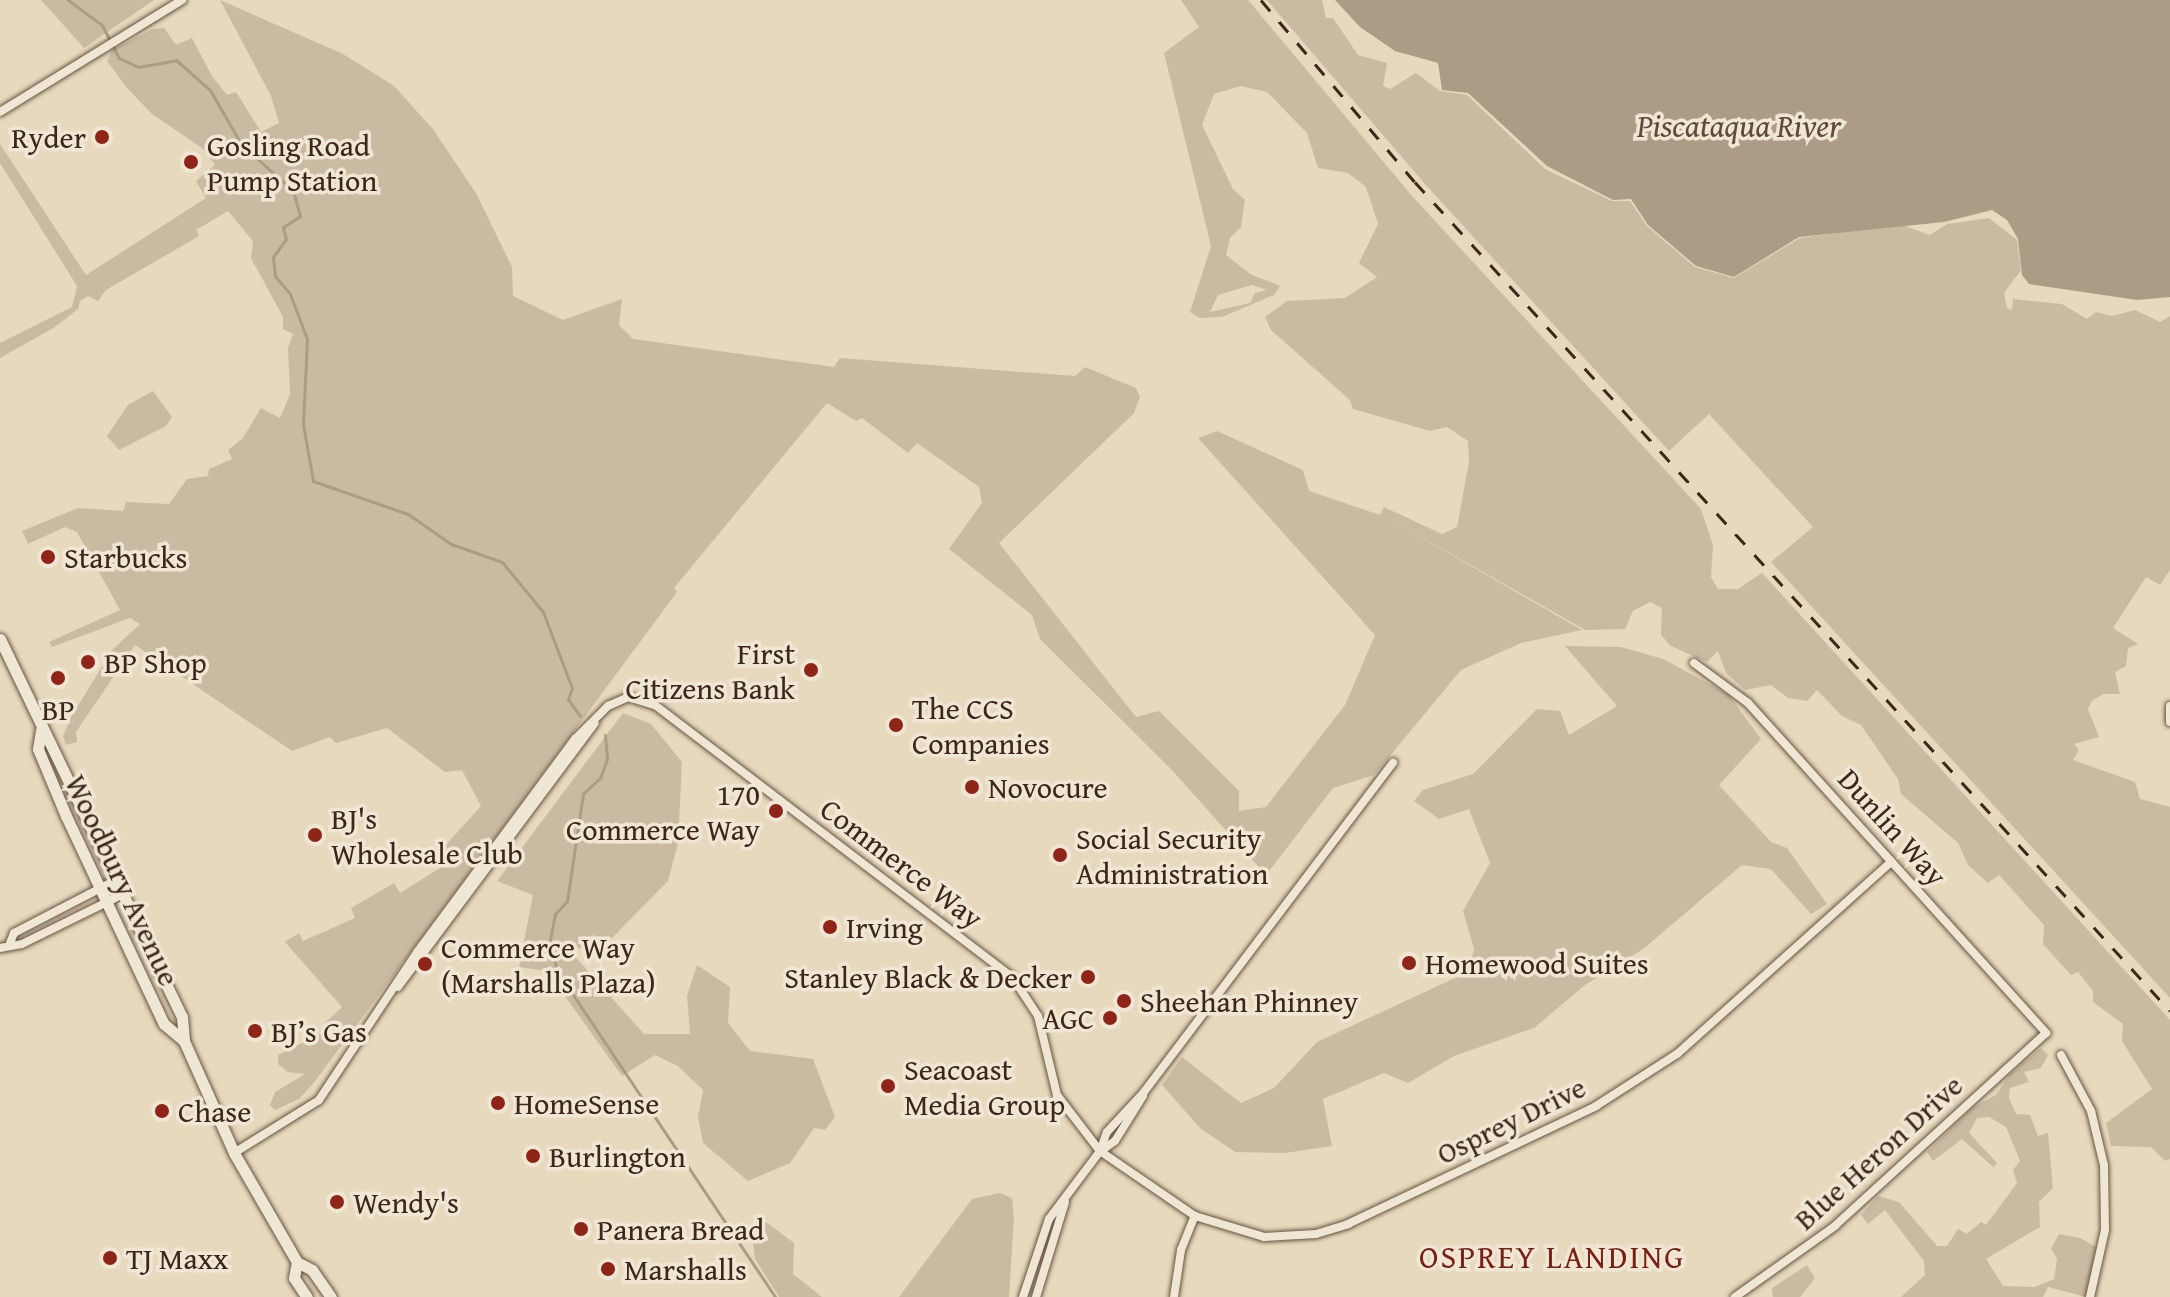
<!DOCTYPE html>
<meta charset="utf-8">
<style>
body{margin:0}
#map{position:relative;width:2170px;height:1297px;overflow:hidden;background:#e6d9bd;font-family:"Gentium Book Plus",serif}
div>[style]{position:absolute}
.green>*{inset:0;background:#c9bba1}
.water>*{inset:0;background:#ad9c85}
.stream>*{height:3px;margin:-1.5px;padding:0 1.5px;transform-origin:1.5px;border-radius:1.5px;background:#ad9c85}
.roads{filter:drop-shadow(0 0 2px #675441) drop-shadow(0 0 2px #675441)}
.street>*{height:8px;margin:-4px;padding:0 4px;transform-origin:4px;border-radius:4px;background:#efe6d4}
.secondary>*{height:11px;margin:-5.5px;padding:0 5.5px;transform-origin:5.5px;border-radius:5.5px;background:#efe6d4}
.rail>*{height:3px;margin-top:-1.5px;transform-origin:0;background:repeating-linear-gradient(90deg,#3d2718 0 14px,transparent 0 28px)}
.dots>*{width:22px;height:22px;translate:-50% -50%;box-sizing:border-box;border:4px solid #efe6d4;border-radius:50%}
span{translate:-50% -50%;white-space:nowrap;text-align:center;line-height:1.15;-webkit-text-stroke:7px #efe6d4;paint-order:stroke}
.poi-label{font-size:30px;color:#3d2718}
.right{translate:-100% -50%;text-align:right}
.left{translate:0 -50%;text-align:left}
.street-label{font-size:30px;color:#3d2718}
.water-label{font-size:32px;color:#5f4a39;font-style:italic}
.neighbourhood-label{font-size:32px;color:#7a1f14;letter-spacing:2px}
</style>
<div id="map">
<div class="green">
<i style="clip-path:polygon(41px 0,154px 0,84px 48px)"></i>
<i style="clip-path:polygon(evenodd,220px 0,343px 54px,394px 86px,432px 128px,476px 193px,512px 267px,513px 296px,563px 320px,622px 299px,619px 325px,633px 339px,834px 367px,840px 358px,1075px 376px,1085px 367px,1136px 388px,1140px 397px,1134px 413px,999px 543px,1136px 717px,1159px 711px,1239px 791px,1239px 811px,1266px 807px,1345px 705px,1375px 635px,1198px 438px,1217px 431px,1303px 470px,1309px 491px,1380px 515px,1384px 507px,1442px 534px,1457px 527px,1469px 462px,1468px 441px,1447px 427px,1430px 431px,1353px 409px,1350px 400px,1271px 330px,1265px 317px,1287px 301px,1345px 298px,1377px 277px,1359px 263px,1378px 224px,1366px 187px,1348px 173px,1318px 168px,1307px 133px,1267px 92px,1241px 86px,1214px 94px,1202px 125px,1233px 189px,1245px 200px,1241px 227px,1230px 238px,1226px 255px,1250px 274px,1280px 286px,1274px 295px,1222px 317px,1200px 318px,1190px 312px,1211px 246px,1164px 53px,1199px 27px,1181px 0,1248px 0,1412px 196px,1701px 509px,1713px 545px,1711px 577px,1718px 589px,1738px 589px,1762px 573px,2170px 1020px,2170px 1159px,2165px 1161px,2151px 1147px,2111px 1146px,2106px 1123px,2152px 1089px,2122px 1041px,2123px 1024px,2093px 1002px,2093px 991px,2078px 972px,2071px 975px,2043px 944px,2044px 925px,1999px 875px,1988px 883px,1968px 865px,1958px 843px,1901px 794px,1898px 779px,1861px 725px,1842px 716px,1817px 690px,1807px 701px,1788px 698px,1771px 685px,1745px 690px,1726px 673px,1718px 651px,1707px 662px,1671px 646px,1661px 635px,1662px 608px,1650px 602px,1633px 611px,1625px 629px,1585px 630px,1381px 514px,1582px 630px,1521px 643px,1461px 670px,1374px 775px,1333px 788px,1266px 875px,1170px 768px,1040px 639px,1032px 615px,949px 549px,982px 503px,979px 487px,917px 443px,908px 453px,862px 418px,856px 421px,827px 403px,674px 588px,677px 592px,313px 1084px,299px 1099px,275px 1110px,270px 1105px,275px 1092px,305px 1074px,288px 1072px,278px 1064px,278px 1055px,328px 1030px,325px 1023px,342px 1007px,285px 942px,299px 933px,303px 941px,355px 918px,351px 908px,394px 883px,400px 893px,440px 868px,434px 858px,481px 806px,462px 770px,445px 772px,387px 728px,336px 743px,330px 737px,292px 751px,135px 645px,76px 732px,77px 742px,66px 745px,63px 736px,71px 717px,113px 649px,140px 624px,130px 618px,52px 647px,49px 642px,120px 610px,77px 532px,65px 527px,28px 544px,22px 531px,78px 508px,123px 511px,126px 502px,169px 504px,187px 479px,208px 476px,209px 469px,232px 459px,228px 450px,243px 438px,261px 408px,280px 418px,290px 394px,288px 348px,293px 334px,283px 329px,283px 317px,251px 258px,253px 241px,228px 211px,196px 230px,199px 236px,106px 290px,98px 301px,88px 296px,80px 301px,78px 309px,55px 327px,0 358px,0 343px,72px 307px,77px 286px,0 163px,0 144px,86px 275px,206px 198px,196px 181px,215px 165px,202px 148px,152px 114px,127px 88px,107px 61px,112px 50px,153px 29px,164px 28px,176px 45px,192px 38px,212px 76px,227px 95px,236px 92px,261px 132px,279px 123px,271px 96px,220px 0,1252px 285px,1267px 290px,1255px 293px,1250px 303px,1210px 312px,1218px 295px,1252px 285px)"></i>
<i style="clip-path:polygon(1267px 0,1322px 0,1326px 18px,1333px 18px,1358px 55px,1387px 63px,1383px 86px,1390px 89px,1416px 73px,1440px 91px,1467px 95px,1545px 169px,1612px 201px,1630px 201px,1647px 226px,1695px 267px,1734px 278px,1800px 238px,1879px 227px,1905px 226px,1930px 235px,1947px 224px,1989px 218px,2017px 240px,2021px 270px,2004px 293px,2007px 308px,2012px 310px,2013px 299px,2062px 304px,2087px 319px,2096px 312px,2112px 316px,2135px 310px,2160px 322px,2170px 316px,2170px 570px,2160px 585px,2146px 577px,2113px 628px,2138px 644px,2128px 648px,2126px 666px,2115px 672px,2120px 694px,2103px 694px,2092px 701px,2088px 709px,2099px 737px,2074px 744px,2079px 750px,2073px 760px,2135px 782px,2140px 799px,2170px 807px,2170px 998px,1771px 562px,1813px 527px,1709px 414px,1669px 451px,1425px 184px)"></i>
<i style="clip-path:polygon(153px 391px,172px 417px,166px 426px,119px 450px,107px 436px,128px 405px)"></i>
<i style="clip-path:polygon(1565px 646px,1621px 647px,1663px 659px,1728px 694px,1761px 739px,1719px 785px,1771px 842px,1787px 848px,1827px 904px,1811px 914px,1771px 869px,1742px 865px,1643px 949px,1585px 985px,1534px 1028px,1454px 1056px,1408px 1083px,1384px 1073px,1323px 1099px,1332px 1146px,1285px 1153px,1235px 1152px,1200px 1128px,1162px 1085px,1182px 1057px,1241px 1103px,1274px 1088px,1317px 1042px,1468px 972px,1474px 949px,1463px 911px,1490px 863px,1469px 809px,1439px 819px,1414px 801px,1423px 790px,1473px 774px,1537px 709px,1560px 711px,1569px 735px,1617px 706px)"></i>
<i style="clip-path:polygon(623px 713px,651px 724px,682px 762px,678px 843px,668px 881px,613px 937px,570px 951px,644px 1034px,690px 1034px,687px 996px,697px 965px,730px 987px,728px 1023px,750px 1051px,813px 1059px,835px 1117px,825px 1130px,814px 1128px,790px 1163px,748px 1181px,703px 1143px,698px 1117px,703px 1090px,678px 1066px,655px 1055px,622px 1076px,547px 971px,519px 967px,533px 895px,497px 881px)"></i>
<i style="clip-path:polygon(2041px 1048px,2048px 1055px,2041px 1068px,2024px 1072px,2029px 1082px,2010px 1088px,2009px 1098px,2016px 1114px,2030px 1115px,2038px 1136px,2048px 1133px,2053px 1188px,2039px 1202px,2040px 1227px,1986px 1259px,2003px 1286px,2035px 1287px,2054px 1279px,2057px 1259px,2051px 1249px,2059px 1234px,2080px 1238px,2098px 1248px,2086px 1297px,2048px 1287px,2043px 1297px,1901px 1297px,1925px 1275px,1924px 1261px,1885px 1210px,1868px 1224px,1861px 1215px,1878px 1196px,1899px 1202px,1937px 1246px,1947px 1246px,1958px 1229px,1967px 1234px,1981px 1222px,1986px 1225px,2017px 1183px,2013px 1170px,2020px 1161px,2006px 1127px,1989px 1117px,1977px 1118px,1969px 1133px,1997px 1163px,1993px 1167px,1962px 1139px,1933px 1161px,1927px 1152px,1972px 1108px,1996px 1095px,2010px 1074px)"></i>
<i style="clip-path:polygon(1000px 1193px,1012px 1198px,1014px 1218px,1009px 1297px,899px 1297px,972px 1199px)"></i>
<i style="clip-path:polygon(766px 1222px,794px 1243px,793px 1274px,822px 1297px,779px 1297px,755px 1259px,751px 1226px)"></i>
<i style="clip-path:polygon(1807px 1265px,1815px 1278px,1800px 1297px,1773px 1297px,1772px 1288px)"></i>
</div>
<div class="water">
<i style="clip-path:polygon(1335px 0,2170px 0,2170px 297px,2137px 300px,2029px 284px,2022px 275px,2018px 239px,2007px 220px,1992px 210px,1944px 222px,1799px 237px,1734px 277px,1696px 266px,1648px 225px,1631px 199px,1613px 200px,1547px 166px,1468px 93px,1442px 90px,1438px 63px,1395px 51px,1360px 27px)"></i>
</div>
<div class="stream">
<i style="left:68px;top:0;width:42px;rotate:36.3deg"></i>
<i style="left:102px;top:25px;width:37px;rotate:63deg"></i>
<i style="left:119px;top:58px;width:21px;rotate:25deg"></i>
<i style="left:138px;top:67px;width:39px;rotate:-10deg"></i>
<i style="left:176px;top:60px;width:45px;rotate:41.4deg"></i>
<i style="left:210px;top:90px;width:62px;rotate:60.1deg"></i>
<i style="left:241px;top:144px;width:70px;rotate:42.1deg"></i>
<i style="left:293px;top:191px;width:26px;rotate:74deg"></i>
<i style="left:300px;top:216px;width:20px;rotate:147deg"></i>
<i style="left:283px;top:227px;width:12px;rotate:76deg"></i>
<i style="left:286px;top:239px;width:22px;rotate:126deg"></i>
<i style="left:273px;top:257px;width:19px;rotate:84deg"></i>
<i style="left:275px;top:276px;width:23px;rotate:50deg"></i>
<i style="left:290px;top:294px;width:48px;rotate:69.3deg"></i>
<i style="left:307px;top:339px;width:85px;rotate:92.7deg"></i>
<i style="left:303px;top:424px;width:58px;rotate:80deg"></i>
<i style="left:313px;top:481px;width:101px;rotate:19.2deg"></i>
<i style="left:408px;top:514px;width:52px;rotate:34.9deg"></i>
<i style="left:451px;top:544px;width:54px;rotate:19.4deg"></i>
<i style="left:502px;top:562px;width:65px;rotate:50.6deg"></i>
<i style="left:543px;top:612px;width:81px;rotate:69.1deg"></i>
<i style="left:572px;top:688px;width:12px;rotate:110deg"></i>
<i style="left:568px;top:699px;width:21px;rotate:55deg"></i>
<i style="left:605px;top:735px;width:24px;rotate:85deg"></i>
<i style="left:607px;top:759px;width:20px;rotate:110deg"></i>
<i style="left:600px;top:778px;width:23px;rotate:137deg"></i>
<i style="left:583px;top:794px;width:108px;rotate:98.5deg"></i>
<i style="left:567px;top:901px;width:18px;rotate:133deg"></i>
<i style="left:555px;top:914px;width:31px;rotate:101deg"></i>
<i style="left:549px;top:944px;width:32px;rotate:72deg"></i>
<i style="left:559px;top:974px;width:389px;rotate:56.2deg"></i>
</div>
<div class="roads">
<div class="street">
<i style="left:0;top:112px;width:214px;rotate:-31.6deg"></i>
<i style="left:1694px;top:663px;width:67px;rotate:36.5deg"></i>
<i style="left:1748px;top:703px;width:445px;rotate:47.9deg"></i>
<i style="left:2046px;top:1033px;width:286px;rotate:137.6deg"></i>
<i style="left:1835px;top:1226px;width:123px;rotate:144.6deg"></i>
<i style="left:2170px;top:706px;width:16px;rotate:90deg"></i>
<i style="left:10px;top:943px;width:11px;rotate:-68deg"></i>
<i style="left:14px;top:933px;width:117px;rotate:-27.4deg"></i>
<i style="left:0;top:948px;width:22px;rotate:-10deg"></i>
<i style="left:22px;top:944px;width:115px;rotate:-26.3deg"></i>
<i style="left:398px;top:987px;width:329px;rotate:-53.3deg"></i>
<i style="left:2061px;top:1055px;width:64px;rotate:61.8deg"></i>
<i style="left:2091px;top:1111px;width:56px;rotate:76.5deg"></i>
<i style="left:2104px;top:1165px;width:65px;rotate:89.1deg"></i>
<i style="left:2105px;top:1230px;width:69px;rotate:102.6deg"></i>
<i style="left:1101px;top:1151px;width:17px;rotate:-36deg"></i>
<i style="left:1115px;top:1141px;width:53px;rotate:-58.1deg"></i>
<i style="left:234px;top:1153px;width:100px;rotate:-31.9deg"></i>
<i style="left:319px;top:1100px;width:179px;rotate:-56.4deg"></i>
<i style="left:418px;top:951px;width:264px;rotate:-53.5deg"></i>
<i style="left:575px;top:739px;width:47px;rotate:-45deg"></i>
<i style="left:608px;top:706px;width:22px;rotate:-24deg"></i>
<i style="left:628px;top:697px;width:28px;rotate:17deg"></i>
<i style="left:655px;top:705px;width:450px;rotate:37.3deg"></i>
<i style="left:1013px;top:978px;width:45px;rotate:56.7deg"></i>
<i style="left:1038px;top:1016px;width:81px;rotate:76.5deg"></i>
<i style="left:1057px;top:1095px;width:71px;rotate:52.5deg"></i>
<i style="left:1100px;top:1151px;width:115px;rotate:34.4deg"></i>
<i style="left:1195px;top:1216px;width:72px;rotate:16.9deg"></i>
<i style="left:1264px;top:1237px;width:52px;rotate:-3.3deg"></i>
<i style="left:1316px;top:1234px;width:34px;rotate:-17deg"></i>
<i style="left:1348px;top:1224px;width:275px;rotate:-25.4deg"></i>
<i style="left:1596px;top:1106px;width:96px;rotate:-32.7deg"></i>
<i style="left:1677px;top:1054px;width:288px;rotate:-41.9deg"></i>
<i style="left:1023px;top:1297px;width:82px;rotate:-71.6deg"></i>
<i style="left:1049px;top:1219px;width:85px;rotate:-53.1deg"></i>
<i style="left:1100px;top:1151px;width:20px;rotate:-70deg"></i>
<i style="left:1107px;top:1132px;width:54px;rotate:-47.2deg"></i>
<i style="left:1144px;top:1092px;width:413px;rotate:-52.9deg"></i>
<i style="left:1036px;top:1297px;width:99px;rotate:-73deg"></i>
<i style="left:1174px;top:1297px;width:48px;rotate:-81.5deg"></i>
<i style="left:1181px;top:1250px;width:37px;rotate:-68deg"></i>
</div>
<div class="secondary">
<i style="left:0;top:639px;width:420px;rotate:64.3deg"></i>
<i style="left:182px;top:1017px;width:24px;rotate:85deg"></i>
<i style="left:184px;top:1041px;width:123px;rotate:65.9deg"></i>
<i style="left:234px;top:1153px;width:126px;rotate:60deg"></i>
<i style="left:297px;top:1262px;width:17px;rotate:28deg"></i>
<i style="left:312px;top:1270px;width:33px;rotate:55deg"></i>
<i style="left:41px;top:730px;width:19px;rotate:99deg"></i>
<i style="left:38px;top:749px;width:73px;rotate:67.3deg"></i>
<i style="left:66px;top:816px;width:230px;rotate:64.8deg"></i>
<i style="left:164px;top:1024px;width:26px;rotate:40deg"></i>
<i style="left:297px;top:1262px;width:16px;rotate:101deg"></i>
<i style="left:294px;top:1278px;width:23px;rotate:56deg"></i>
</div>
</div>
<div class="rail">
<i style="left:1261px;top:0;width:238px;rotate:49.8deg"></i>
<i style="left:1415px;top:182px;width:1121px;rotate:47.67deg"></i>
</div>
<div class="dots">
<i style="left:102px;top:137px;background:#8f2418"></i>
<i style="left:191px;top:162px;background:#8f2418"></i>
<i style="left:48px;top:557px;background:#8f2418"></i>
<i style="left:88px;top:662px;background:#8f2418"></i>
<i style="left:811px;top:670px;background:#8f2418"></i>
<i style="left:58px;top:678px;background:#8f2418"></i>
<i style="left:896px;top:725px;background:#8f2418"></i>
<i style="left:972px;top:787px;background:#8f2418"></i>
<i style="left:776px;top:811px;background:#8f2418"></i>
<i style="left:315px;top:835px;background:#8f2418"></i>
<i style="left:1060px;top:855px;background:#8f2418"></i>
<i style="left:830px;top:927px;background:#8f2418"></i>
<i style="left:1409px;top:963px;background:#8f2418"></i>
<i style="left:425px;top:964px;background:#8f2418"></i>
<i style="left:1088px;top:977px;background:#8f2418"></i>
<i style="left:1124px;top:1001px;background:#8f2418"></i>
<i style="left:1110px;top:1018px;background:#8f2418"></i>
<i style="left:255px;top:1031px;background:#8f2418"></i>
<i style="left:888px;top:1086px;background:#8f2418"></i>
<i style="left:498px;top:1103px;background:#8f2418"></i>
<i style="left:162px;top:1111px;background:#8f2418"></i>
<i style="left:533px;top:1156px;background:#8f2418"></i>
<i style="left:337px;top:1202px;background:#8f2418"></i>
<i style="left:581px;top:1229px;background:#8f2418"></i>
<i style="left:110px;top:1258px;background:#8f2418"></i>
<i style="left:608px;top:1269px;background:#8f2418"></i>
</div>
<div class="poi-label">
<span class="right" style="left:86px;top:137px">Ryder</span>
<span class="left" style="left:207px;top:162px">Gosling Road<br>Pump Station</span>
<span class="left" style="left:64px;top:557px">Starbucks</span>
<span class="right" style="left:795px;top:670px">First<br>Citizens Bank</span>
<span class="left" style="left:104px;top:662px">BP Shop</span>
<span class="left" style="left:912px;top:725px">The CCS<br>Companies</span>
<span style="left:58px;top:709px">BP</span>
<span class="left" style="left:988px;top:787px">Novocure</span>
<span class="right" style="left:760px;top:811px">170<br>Commerce Way</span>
<span class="left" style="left:331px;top:835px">BJ's<br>Wholesale Club</span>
<span class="left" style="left:1076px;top:855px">Social Security<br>Administration</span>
<span class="left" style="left:846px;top:927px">Irving</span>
<span class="left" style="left:441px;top:964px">Commerce Way<br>(Marshalls Plaza)</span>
<span class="left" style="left:1425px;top:963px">Homewood Suites</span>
<span class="right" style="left:1072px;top:977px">Stanley Black &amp; Decker</span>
<span class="left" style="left:1140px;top:1001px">Sheehan Phinney</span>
<span class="right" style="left:1094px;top:1018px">AGC</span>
<span class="left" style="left:271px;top:1031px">BJ’s Gas</span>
<span class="left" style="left:904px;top:1086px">Seacoast<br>Media Group</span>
<span class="left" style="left:514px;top:1103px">HomeSense</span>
<span class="left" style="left:178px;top:1111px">Chase</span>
<span class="left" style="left:549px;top:1156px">Burlington</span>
<span class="left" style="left:353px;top:1202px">Wendy's</span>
<span class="left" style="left:597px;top:1229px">Panera Bread</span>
<span class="left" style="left:126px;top:1258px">TJ Maxx</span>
<span class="left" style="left:624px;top:1269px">Marshalls</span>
</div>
<div class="street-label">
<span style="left:1893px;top:827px;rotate:48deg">Dunlin Way</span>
<span style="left:902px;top:863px;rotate:37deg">Commerce Way</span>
<span style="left:123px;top:880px;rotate:65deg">Woodbury Avenue</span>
<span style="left:1511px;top:1120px;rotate:-26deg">Osprey Drive</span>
<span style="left:1878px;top:1152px;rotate:-42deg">Blue Heron Drive</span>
</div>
<div class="water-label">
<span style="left:1739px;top:126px">Piscataqua River</span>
</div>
<div class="neighbourhood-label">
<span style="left:1552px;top:1257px">OSPREY LANDING</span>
</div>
</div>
